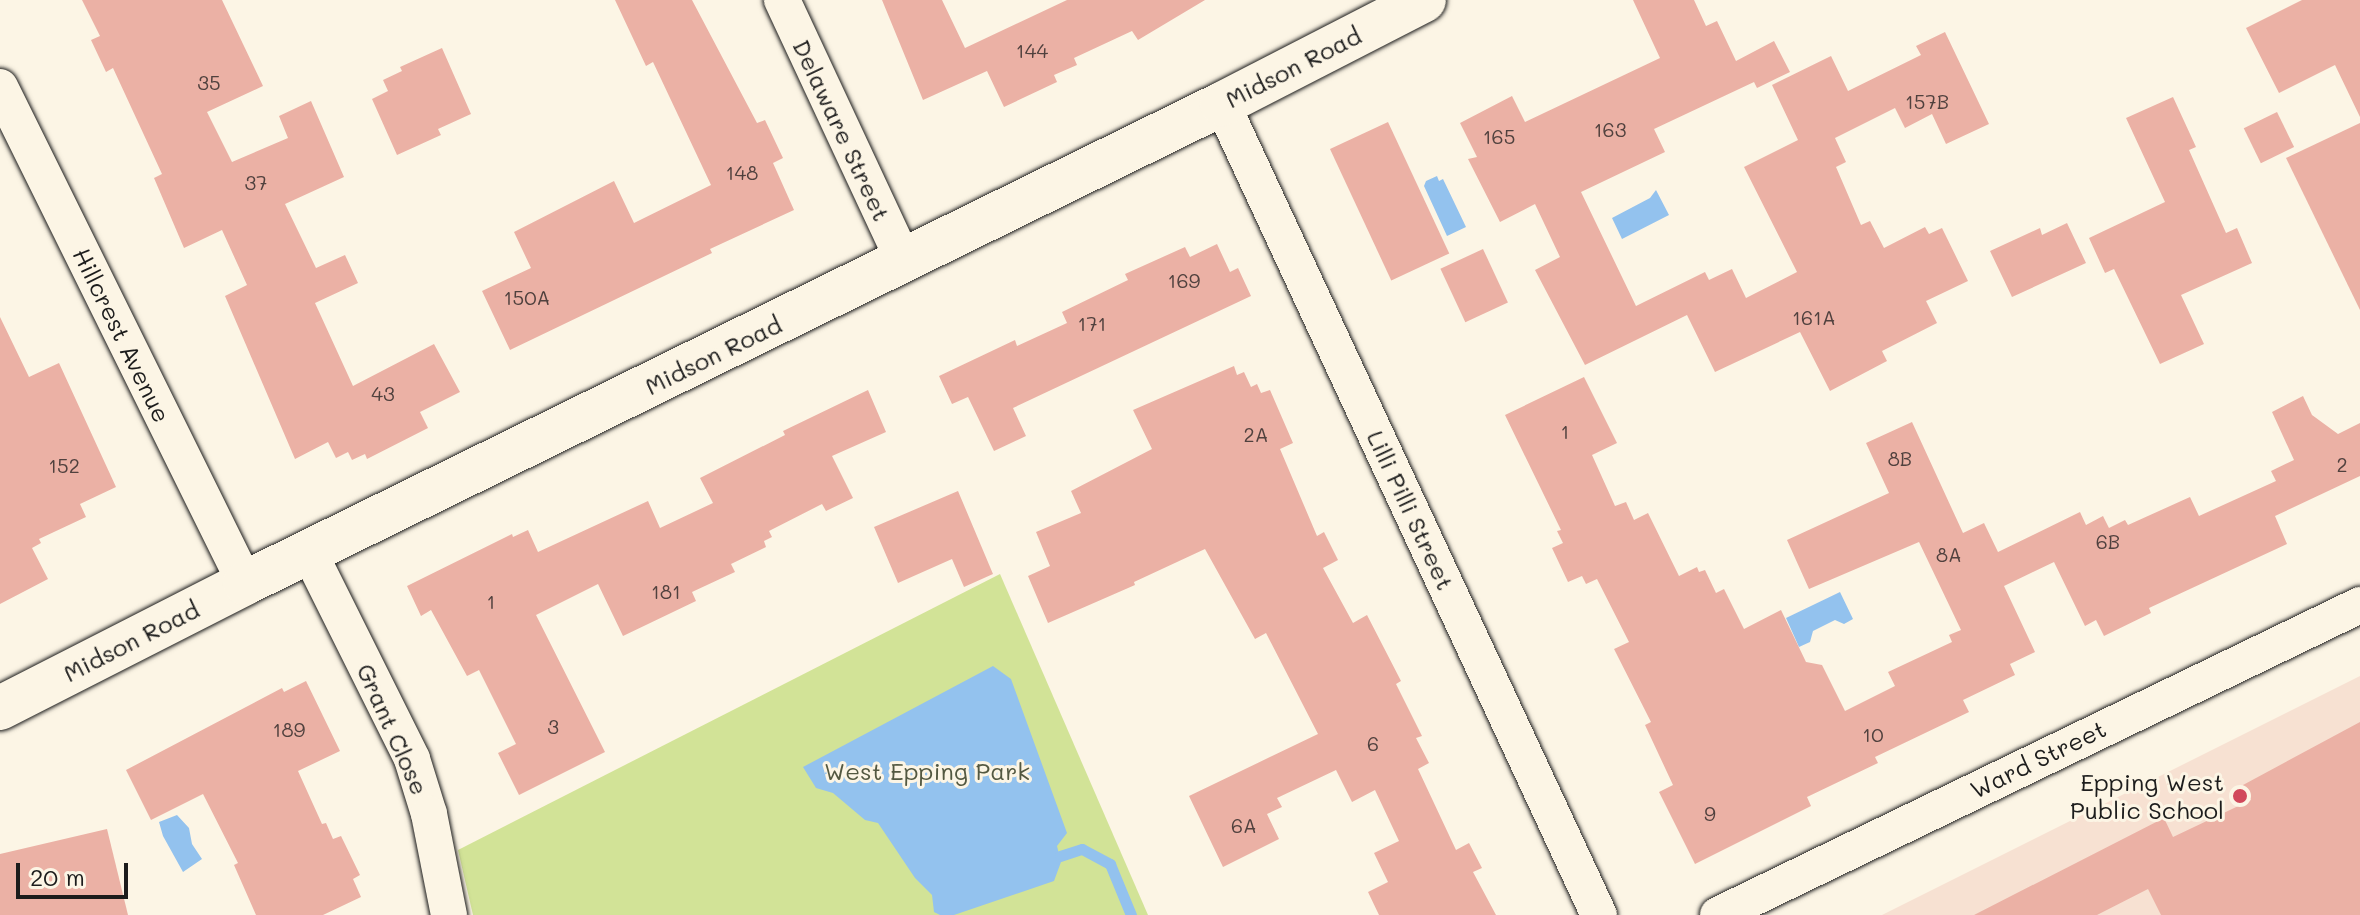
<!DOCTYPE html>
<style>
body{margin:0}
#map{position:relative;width:2360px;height:915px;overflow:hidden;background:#fcf5e5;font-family:Mali,sans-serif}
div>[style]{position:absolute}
.built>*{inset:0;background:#f7e1d2}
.green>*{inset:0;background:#d2e397}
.water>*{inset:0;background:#93c2ee}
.stream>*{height:11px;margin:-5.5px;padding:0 5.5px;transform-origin:5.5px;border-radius:5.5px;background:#93c2ee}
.building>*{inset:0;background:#ebb1a5;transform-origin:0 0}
.roads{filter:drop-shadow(0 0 2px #1c1c1c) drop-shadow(0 0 2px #1c1c1c)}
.minor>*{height:36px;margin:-18px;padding:0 18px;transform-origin:18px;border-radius:18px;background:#fcf5e5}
.tertiary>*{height:44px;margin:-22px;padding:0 22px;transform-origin:22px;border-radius:22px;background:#fcf5e5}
.dots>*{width:22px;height:22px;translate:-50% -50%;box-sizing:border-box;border:4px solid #fcf5e5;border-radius:50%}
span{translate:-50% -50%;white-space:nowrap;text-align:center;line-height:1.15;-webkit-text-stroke:6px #fcf5e5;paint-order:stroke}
.number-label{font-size:20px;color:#50413e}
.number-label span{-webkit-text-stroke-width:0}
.street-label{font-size:24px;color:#1c1c1c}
.park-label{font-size:24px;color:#535841}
.poi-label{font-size:24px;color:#1c1c1c}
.right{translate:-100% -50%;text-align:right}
.scale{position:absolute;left:16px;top:863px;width:112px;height:36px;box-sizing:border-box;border:4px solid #1c1c1c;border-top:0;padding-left:10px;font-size:24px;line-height:28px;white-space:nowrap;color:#1c1c1c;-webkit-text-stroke:6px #fcf5e5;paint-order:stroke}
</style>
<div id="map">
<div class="built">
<i style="clip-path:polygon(2360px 676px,2360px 915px,1882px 915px)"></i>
</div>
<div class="green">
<i style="clip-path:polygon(1000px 574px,1148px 915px,473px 915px,458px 850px)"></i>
</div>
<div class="water">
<i style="clip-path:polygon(1437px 176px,1439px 181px,1443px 179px,1466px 227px,1447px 236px,1424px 186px,1426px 181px)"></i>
<i style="clip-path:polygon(1656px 190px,1669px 215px,1622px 239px,1612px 218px,1650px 198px)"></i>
<i style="clip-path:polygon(1840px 592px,1853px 619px,1844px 624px,1835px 620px,1813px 631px,1810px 642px,1799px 647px,1786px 618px)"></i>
<i style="clip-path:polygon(993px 666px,1011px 679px,1067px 833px,1057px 846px,1061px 862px,1054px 881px,954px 915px,940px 915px,934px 912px,932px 895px,915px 878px,878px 823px,865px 820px,833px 793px,816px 788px,803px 767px)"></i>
<i style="clip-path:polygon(177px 815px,189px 828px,192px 844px,202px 859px,183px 872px,163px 836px,159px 822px)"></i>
</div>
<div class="stream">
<i style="left:1060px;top:856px;width:23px;rotate:-18deg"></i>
<i style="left:1082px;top:849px;width:32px;rotate:28deg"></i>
<i style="left:1110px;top:864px;width:55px;rotate:67.6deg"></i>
</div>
<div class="building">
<i style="clip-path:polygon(82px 0,222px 0,263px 86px,207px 112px,232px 162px,288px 138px,279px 116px,311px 101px,344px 177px,285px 204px,316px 268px,345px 255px,358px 283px,315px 303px,353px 386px,434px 344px,460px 392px,420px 412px,428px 428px,367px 459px,365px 454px,352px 460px,348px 452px,336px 458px,328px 442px,295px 459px,225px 296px,247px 285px,222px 230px,184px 248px,154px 178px,162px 174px,113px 68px,106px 72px,91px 40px,100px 36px)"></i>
<i style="clip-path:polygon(615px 0,692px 0,757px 123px,765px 120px,783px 158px,773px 163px,794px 210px,710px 249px,712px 253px,510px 350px,482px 291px,531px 268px,514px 232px,614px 181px,634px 223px,711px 185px,653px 62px,646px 66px)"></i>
<i style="clip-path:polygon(882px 0,942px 0,965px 48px,1067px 0,1205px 0,1138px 40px,1132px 31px,1074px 58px,1077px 65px,1054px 75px,1057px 82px,1004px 107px,987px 71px,923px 100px)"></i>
<i style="clip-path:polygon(1633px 0,1694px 0,1706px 26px,1717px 21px,1736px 61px,1774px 41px,1790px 72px,1757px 88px,1754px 82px,1654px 129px,1665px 152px,1581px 192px,1636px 306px,1705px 272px,1709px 280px,1732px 269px,1746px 298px,1797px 272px,1744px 167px,1798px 140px,1772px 85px,1831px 56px,1848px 91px,1921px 55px,1916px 46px,1945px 32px,1989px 124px,1946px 144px,1932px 114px,1905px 128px,1895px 108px,1835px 138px,1846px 162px,1836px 167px,1861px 225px,1870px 221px,1884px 248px,1925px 227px,1929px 234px,1942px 228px,1968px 281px,1926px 301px,1937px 323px,1882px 351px,1887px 361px,1830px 391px,1800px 332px,1715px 372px,1687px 315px,1585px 365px,1535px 270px,1560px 257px,1535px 204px,1500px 222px,1468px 159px,1477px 157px,1460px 123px,1512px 96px,1525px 122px,1660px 58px)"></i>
<i style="clip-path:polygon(2302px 0,2360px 0,2360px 117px,2335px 65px,2279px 93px,2246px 28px)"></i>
<i style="clip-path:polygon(442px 48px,471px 114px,438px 129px,441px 135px,397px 155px,372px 99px,388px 91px,383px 80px,402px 71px,400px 67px)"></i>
<i style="clip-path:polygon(2173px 97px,2196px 147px,2189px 150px,2226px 233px,2237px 228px,2252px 263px,2181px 295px,2204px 344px,2160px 364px,2114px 269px,2105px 273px,2089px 238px,2165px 202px,2126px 118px)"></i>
<i style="left:2277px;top:112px;width:39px;height:37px;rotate:64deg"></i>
<i style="left:1388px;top:122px;width:145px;height:64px;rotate:65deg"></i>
<i style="clip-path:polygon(2360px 123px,2360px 310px,2286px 158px)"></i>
<i style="clip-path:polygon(2067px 223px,2086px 263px,2012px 297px,1990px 251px,2040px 228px,2042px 235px)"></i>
<i style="clip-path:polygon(1217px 244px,1230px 272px,1238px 268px,1251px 296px,1013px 408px,1026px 436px,994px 451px,968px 397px,952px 404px,939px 376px,1015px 340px,1017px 346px,1067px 323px,1062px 312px,1128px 280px,1125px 274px,1185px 247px,1190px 257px)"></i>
<i style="left:1483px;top:249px;width:59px;height:47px;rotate:65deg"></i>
<i style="clip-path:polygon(0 317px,29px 377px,59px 363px,116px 487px,80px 504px,86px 517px,39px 539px,41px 543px,32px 548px,48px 579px,0 604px)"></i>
<i style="clip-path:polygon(1234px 366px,1237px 375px,1244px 372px,1251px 387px,1257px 384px,1261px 393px,1270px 390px,1293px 443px,1280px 449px,1317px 536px,1324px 532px,1338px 560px,1323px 568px,1353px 623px,1367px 615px,1401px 681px,1396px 684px,1422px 736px,1416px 738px,1429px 763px,1418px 769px,1456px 850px,1469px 843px,1482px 868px,1473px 872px,1496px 915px,1379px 915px,1368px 892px,1388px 882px,1374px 853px,1399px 841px,1375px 790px,1352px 802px,1336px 770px,1277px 798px,1282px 807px,1267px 814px,1279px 839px,1223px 867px,1189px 796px,1318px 734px,1266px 633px,1255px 639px,1205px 549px,1134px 582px,1135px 585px,1048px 623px,1028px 576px,1050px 566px,1036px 532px,1081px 513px,1071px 491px,1152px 449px,1133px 410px)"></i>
<i style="clip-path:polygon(1584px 377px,1617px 443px,1592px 455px,1615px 506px,1626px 502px,1634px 520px,1648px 513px,1679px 576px,1697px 567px,1699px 572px,1705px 570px,1716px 593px,1724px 589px,1744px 629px,1781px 610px,1806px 662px,1822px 665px,1845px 711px,1895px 686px,1888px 672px,1952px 642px,1949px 635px,1961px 630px,1919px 542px,1809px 589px,1787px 540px,1889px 493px,1866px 443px,1912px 422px,1963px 533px,1984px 523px,1998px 552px,2080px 512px,2086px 525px,2103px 516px,2109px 528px,2125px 520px,2128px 525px,2190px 497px,2199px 516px,2276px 481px,2271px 471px,2294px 460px,2272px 412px,2303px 396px,2312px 415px,2338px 434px,2360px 423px,2360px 476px,2275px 516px,2287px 544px,2149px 608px,2151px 613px,2104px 636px,2096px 620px,2085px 626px,2054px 562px,2004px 586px,2035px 652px,2010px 664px,2015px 675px,1963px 700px,1969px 712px,1875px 757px,1878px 763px,1807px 797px,1811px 806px,1695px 864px,1659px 792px,1673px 785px,1645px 725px,1651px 722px,1614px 649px,1629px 642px,1597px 579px,1586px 584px,1582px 576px,1568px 582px,1552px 548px,1563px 543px,1557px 531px,1561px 530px,1505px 415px)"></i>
<i style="clip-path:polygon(868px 390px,886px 432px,832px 456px,853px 498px,826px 511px,822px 504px,769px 531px,772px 537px,764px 541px,766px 547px,731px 564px,735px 572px,692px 592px,696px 601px,623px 636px,598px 584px,536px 615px,605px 752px,519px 795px,498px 753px,516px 744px,479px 670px,467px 676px,431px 610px,421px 616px,407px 586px,512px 534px,513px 537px,528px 530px,538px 552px,648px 501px,660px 528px,713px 503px,700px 478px,785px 435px,783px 431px)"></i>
<i style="clip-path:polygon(958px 491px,993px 574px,964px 587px,952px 559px,898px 583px,874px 527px)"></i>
<i style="clip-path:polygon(306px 681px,340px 751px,298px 771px,322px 824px,326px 823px,333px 839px,341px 836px,360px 875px,353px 879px,361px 897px,323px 915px,256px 915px,234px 865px,238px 863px,203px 794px,151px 820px,126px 770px,282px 688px,284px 692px)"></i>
<i style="clip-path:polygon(2360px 722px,2360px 915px,2161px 915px,2148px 889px,2097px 915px,1974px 915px,2164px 818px,2173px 837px,2251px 800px,2243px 785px)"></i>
<i style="clip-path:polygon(107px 829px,128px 915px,0 915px,0 854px)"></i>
</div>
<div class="roads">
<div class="minor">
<i style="left:782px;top:0;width:287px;rotate:65deg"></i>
<i style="left:0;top:87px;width:553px;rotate:63.71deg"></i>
<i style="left:1222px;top:104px;width:894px;rotate:65.07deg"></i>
<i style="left:309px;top:552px;width:231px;rotate:63.5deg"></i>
<i style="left:412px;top:759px;width:58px;rotate:72.8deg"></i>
<i style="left:429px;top:814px;width:103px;rotate:78.8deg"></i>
<i style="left:1718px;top:915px;width:713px;rotate:-25.77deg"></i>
</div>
<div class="tertiary">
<i style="left:0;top:708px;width:275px;rotate:-27deg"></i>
<i style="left:245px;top:583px;width:1088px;rotate:-26.12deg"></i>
<i style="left:1222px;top:104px;width:227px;rotate:-27.2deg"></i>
</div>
</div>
<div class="dots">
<i style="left:2240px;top:796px;background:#d1495b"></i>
</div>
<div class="number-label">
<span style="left:1032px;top:50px">144</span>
<span style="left:209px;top:82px">35</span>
<span style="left:1927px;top:101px">157B</span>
<span style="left:1610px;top:129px">163</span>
<span style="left:1499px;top:136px">165</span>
<span style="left:742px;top:172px">148</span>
<span style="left:256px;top:182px">37</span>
<span style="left:1184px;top:280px">169</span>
<span style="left:527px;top:297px">150A</span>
<span style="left:1814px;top:317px">161A</span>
<span style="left:1092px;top:323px">171</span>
<span style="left:383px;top:393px">43</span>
<span style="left:1565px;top:431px">1</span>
<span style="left:1256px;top:434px">2A</span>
<span style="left:1900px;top:458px">8B</span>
<span style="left:2342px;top:464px">2</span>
<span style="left:64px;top:465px">152</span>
<span style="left:2108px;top:541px">6B</span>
<span style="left:1949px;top:554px">8A</span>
<span style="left:666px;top:591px">181</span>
<span style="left:491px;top:601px">1</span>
<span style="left:553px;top:726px">3</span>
<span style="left:289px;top:729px">189</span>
<span style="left:1873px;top:734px">10</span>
<span style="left:1373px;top:743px">6</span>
<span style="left:1710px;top:813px">9</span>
<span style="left:1244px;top:825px">6A</span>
</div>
<div class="street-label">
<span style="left:1293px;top:67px;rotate:-27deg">Midson Road</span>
<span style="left:842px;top:130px;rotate:65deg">Delaware Street</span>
<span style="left:122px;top:335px;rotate:64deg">Hillcrest Avenue</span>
<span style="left:713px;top:355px;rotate:-26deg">Midson Road</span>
<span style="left:1411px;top:510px;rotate:65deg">Lilli Pilli Street</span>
<span style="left:131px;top:641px;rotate:-27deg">Midson Road</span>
<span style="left:393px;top:729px;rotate:66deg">Grant Close</span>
<span style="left:2038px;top:759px;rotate:-26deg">Ward Street</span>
</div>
<div class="park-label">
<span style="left:927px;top:771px">West Epping Park</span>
</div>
<div class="poi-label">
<span class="right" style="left:2224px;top:796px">Epping West<br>Public School</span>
</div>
<div class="scale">20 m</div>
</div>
